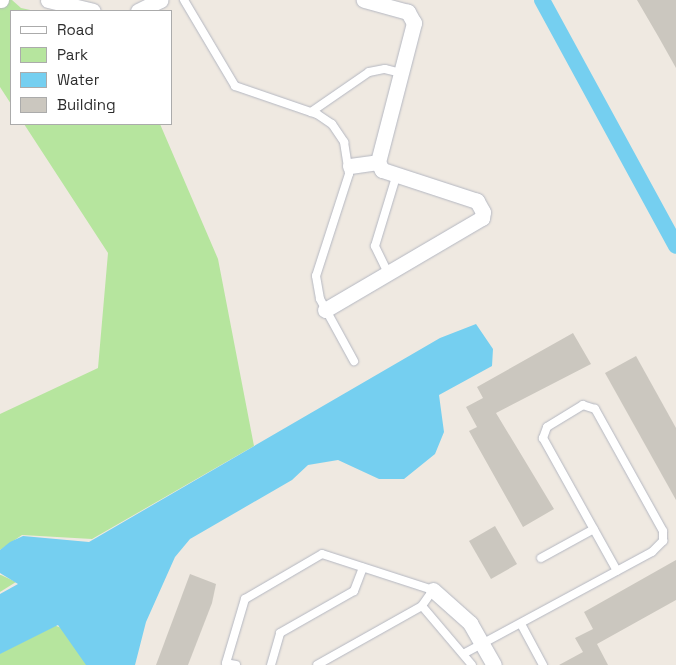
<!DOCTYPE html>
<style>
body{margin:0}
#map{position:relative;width:676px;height:665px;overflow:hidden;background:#efe9e1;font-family:"Space Grotesk",sans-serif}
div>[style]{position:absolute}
.green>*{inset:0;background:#b6e59e}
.water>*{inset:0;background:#75cff0}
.canal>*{height:16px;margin:-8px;padding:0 8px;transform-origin:8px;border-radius:8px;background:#75cff0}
.building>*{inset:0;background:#cbc7bf;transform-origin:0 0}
.roads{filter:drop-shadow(0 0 1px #b4b7c1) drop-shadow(0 0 1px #b4b7c1)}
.lane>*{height:8px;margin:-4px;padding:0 4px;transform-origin:4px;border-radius:4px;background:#fff}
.street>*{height:15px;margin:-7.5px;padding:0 7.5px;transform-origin:7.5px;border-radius:7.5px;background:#fff}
span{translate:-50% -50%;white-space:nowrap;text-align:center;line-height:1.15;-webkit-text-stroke:4px #fff;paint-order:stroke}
.legend{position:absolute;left:10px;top:10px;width:162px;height:115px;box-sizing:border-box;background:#fff;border:1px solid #ababab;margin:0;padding:6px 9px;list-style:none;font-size:15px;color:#2e2e2e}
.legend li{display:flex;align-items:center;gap:10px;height:25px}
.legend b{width:25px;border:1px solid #ababab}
</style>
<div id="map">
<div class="green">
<i style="clip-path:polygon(0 0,12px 0,21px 8px,35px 11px,11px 11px,11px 104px,0 87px)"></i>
<i style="clip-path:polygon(24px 124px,160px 124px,218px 259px,254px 446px,92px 539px,22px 535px,0 550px,0 414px,98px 368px,108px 253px)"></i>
<i style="clip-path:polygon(0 575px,1px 575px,16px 582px,0 592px)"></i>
<i style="clip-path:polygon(51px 624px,67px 630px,88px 665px,0 665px,0 653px)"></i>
</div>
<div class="water">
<i style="clip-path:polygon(476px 324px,493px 349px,492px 366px,439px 395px,444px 432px,435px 454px,404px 479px,379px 479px,338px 460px,308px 465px,292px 480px,190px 539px,175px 557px,146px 622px,135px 665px,86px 665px,58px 625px,0 654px,0 594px,18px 584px,0 573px,0 550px,10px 542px,23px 536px,89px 542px,440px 338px)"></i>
</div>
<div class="canal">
<i style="left:542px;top:0;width:280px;rotate:61.4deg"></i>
</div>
<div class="building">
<i style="clip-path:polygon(637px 0,676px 0,676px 68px,658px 36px)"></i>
<i style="clip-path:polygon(573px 333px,591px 364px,496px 413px,554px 509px,523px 527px,469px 431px,477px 427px,466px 407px,483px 398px,477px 387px)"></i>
<i style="clip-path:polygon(636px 356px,676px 428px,676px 500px,605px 373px)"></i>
<i style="left:495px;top:526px;width:44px;height:30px;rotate:60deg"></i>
<i style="clip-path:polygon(676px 560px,676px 600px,597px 644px,608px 665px,559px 665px,583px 652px,575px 638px,593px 629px,584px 612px)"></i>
<i style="clip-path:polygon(190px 574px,216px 584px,212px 603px,188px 665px,156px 665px)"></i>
</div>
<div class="roads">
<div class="lane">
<i style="left:184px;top:0;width:100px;rotate:59.3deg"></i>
<i style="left:235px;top:86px;width:87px;rotate:18.9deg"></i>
<i style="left:317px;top:114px;width:18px;rotate:34deg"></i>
<i style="left:332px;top:124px;width:22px;rotate:56deg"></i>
<i style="left:344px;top:142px;width:32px;rotate:81deg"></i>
<i style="left:349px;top:174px;width:107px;rotate:107.9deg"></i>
<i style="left:316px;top:276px;width:23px;rotate:80deg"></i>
<i style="left:320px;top:299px;width:71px;rotate:61.3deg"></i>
<i style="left:311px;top:112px;width:70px;rotate:-34.6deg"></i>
<i style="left:369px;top:72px;width:16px;rotate:-11deg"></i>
<i style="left:385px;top:69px;width:16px;rotate:14deg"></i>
<i style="left:388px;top:273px;width:30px;rotate:-116deg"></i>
<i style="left:375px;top:246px;width:72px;rotate:-73.1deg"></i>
<i style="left:541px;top:558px;width:60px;rotate:-28.7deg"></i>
<i style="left:422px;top:606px;width:77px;rotate:49.7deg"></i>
<i style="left:521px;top:624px;width:47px;rotate:61.8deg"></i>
<i style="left:465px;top:653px;width:213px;rotate:-28.4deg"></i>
<i style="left:652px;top:552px;width:16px;rotate:-45deg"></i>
<i style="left:663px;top:541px;width:10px;rotate:-90deg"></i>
<i style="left:663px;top:531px;width:140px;rotate:-119.1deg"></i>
<i style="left:595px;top:409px;width:13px;rotate:-162deg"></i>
<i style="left:583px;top:405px;width:42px;rotate:148.6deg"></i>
<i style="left:547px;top:427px;width:12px;rotate:110deg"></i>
<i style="left:543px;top:438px;width:152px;rotate:60.9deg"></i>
<i style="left:236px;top:665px;width:10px;rotate:-169deg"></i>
<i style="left:226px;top:663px;width:67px;rotate:-73.5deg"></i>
<i style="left:245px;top:599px;width:89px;rotate:-30.3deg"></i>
<i style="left:322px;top:554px;width:117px;rotate:18deg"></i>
<i style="left:433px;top:590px;width:19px;rotate:125deg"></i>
<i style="left:422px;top:606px;width:120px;rotate:150.7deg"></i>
<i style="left:271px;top:665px;width:33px;rotate:-74deg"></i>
<i style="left:280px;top:633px;width:85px;rotate:-29.6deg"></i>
<i style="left:354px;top:591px;width:25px;rotate:-69deg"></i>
</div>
<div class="street">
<i style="left:0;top:0;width:1px"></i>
<i style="left:48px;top:0;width:46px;rotate:13.7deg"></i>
<i style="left:138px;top:11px;width:25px;rotate:-26deg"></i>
<i style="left:350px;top:166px;width:28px;rotate:-8deg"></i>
<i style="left:325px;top:310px;width:182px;rotate:-30.4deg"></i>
<i style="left:482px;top:218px;width:6px;rotate:-81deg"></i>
<i style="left:483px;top:212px;width:13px;rotate:-119deg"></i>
<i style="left:477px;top:201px;width:100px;rotate:-161.9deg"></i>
<i style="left:382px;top:170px;width:9px;rotate:-117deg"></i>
<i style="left:378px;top:162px;width:144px;rotate:-75.5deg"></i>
<i style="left:414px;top:23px;width:13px;rotate:-119deg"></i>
<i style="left:408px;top:12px;width:46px;rotate:-164.7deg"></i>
<i style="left:433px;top:590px;width:50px;rotate:41.7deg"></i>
<i style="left:470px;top:623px;width:48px;rotate:60.3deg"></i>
</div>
</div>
<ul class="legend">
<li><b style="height:6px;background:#fff"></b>Road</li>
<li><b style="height:14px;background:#b6e59e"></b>Park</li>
<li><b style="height:14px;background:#75cff0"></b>Water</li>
<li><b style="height:14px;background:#cbc7bf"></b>Building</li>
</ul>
</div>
